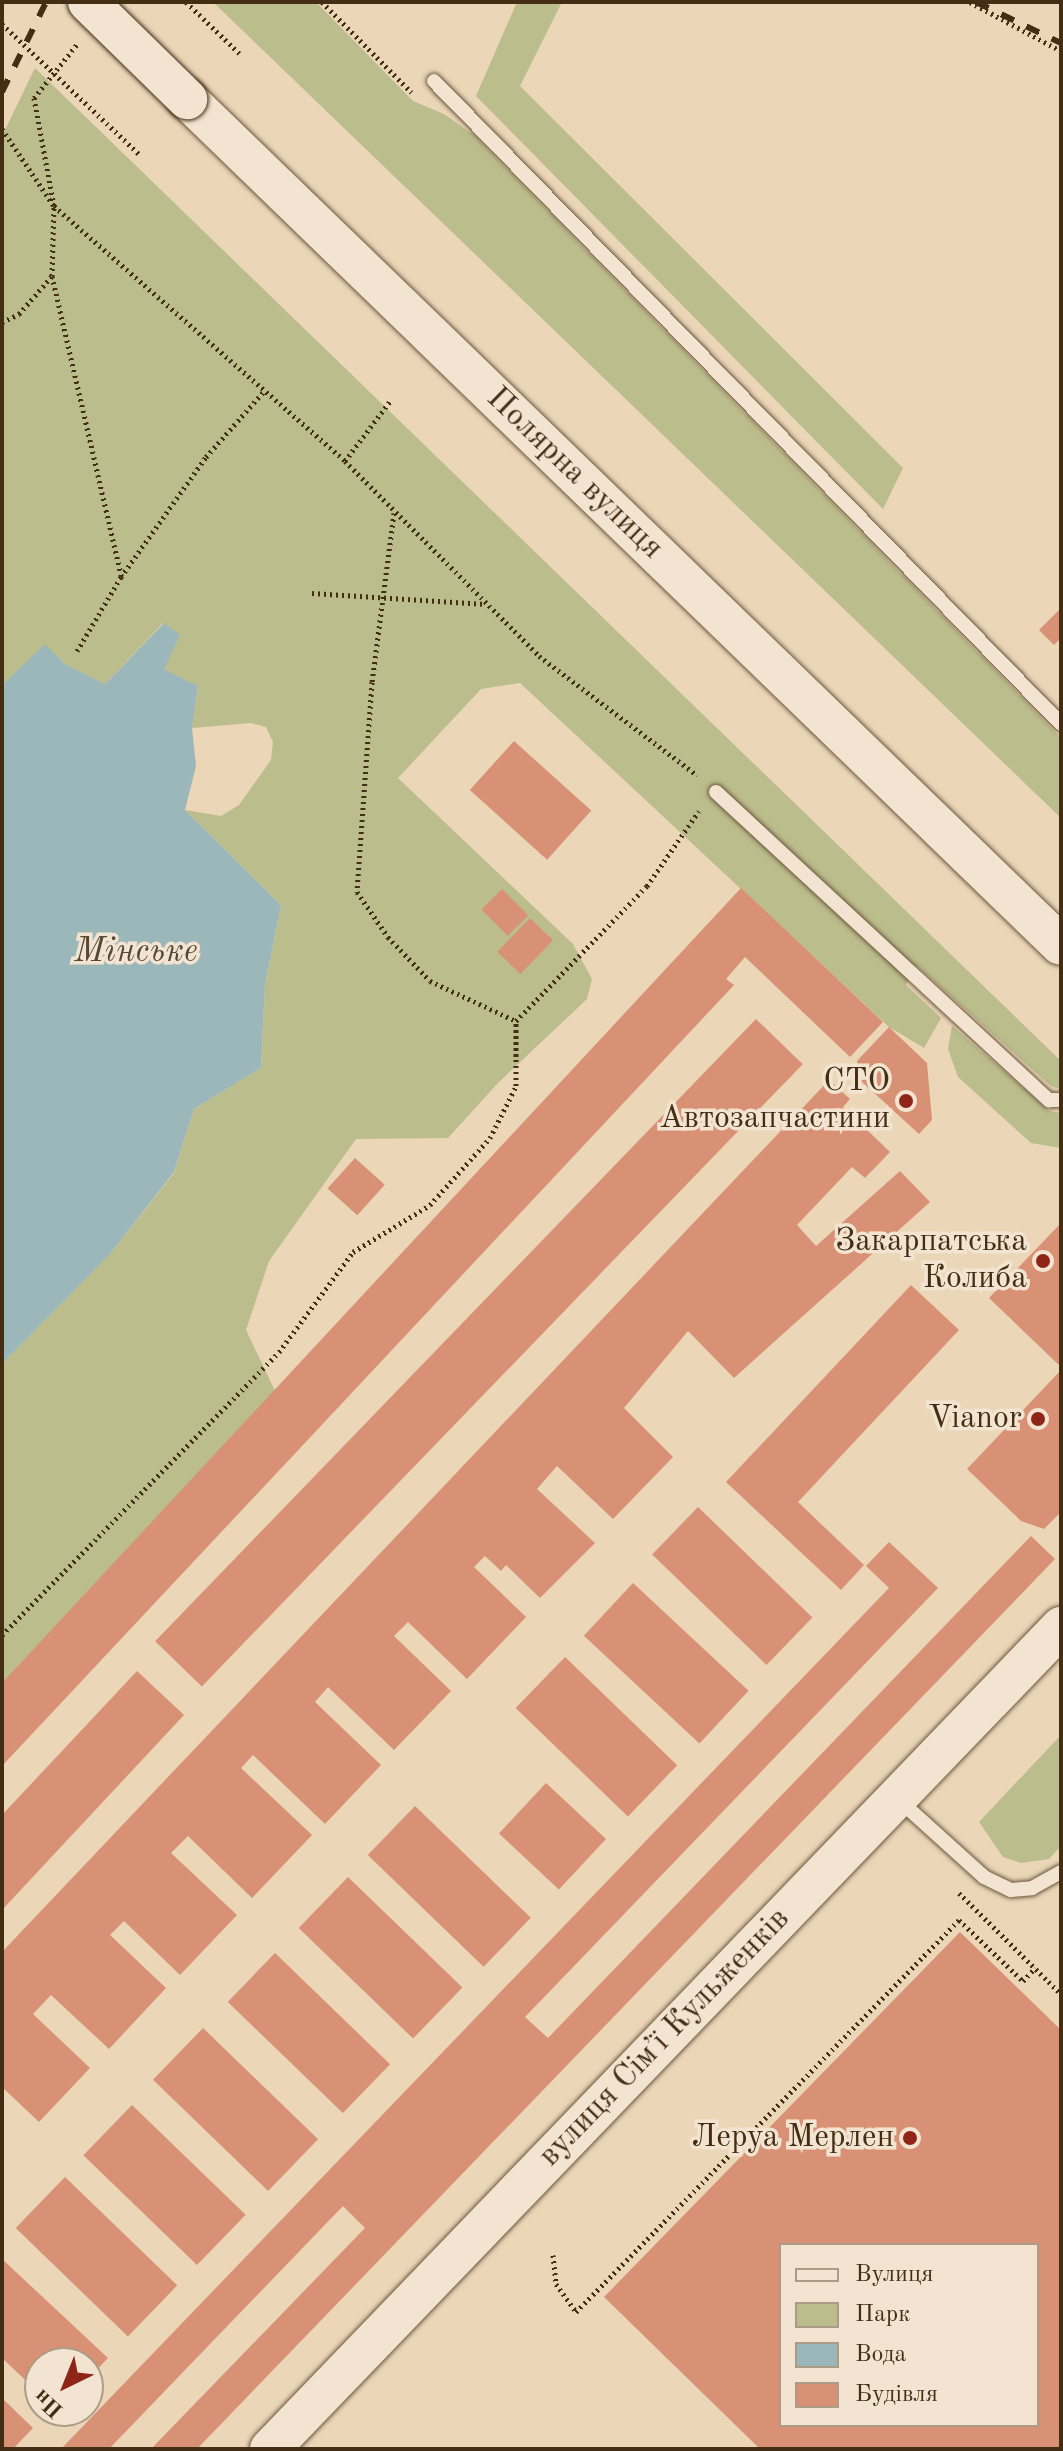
<!DOCTYPE html>
<meta charset="utf-8">
<style>
body{margin:0}
#map{position:relative;width:1063px;height:2451px;overflow:hidden;background:#ebd6b8;font-family:"Old Standard TT",serif}
div>[style]{position:absolute}
.green>*{inset:0;background:#bbbd8c}
.water>*{inset:0;background:#9cb7b9}
.building>*{inset:0;background:#d89174;transform-origin:0 0}
.path>*{height:5px;margin-top:-2.5px;transform-origin:0;background:repeating-linear-gradient(90deg,#432e14 0 2px,transparent 0 6px)}
.roads{filter:drop-shadow(0 0 2px #6d583d) drop-shadow(0 0 2px #6d583d)}
.service>*{height:14px;margin:-7px;padding:0 7px;transform-origin:7px;border-radius:7px;background:#f2e4d1}
.secondary>*{height:40px;margin:-20px;padding:0 20px;transform-origin:20px;border-radius:20px;background:#f2e4d1}
.rail>*{height:6px;margin-top:-3px;transform-origin:0;background:repeating-linear-gradient(90deg,#432e14 0 14px,transparent 0 28px)}
.path-bridge>*{height:5px;margin-top:-2.5px;transform-origin:0;background:repeating-linear-gradient(90deg,#432e14 0 2px,transparent 0 6px)}
.bridges{filter:drop-shadow(0 0 2px #432e14) drop-shadow(0 0 2px #432e14)}
.secondary-bridge>*{height:40px;margin:-20px;padding:0 20px;transform-origin:20px;border-radius:20px;background:#f2e4d1}
.dots>*{width:22px;height:22px;translate:-50% -50%;box-sizing:border-box;border:4px solid #f2e4d1;border-radius:50%}
span{translate:-50% -50%;white-space:nowrap;text-align:center;line-height:1.15;-webkit-text-stroke:7px #f2e4d1;paint-order:stroke}
.street-label{font-size:32px;color:#432e14}
.poi-label{font-size:32px;color:#432e14}
.right{translate:-100% -50%;text-align:right}
.water-label{font-size:34px;color:#554935;font-style:italic}
.frame{position:absolute;inset:0;border:4px solid #432e14;pointer-events:none}
.legend{position:absolute;left:779px;top:2243px;width:260px;height:184px;box-sizing:border-box;background:#f2e4d1;border:2px solid #ac9b85;margin:0;padding:10px 14px;list-style:none;font-size:24px;color:#432e14}
.legend li{display:flex;align-items:center;gap:16px;height:40px}
.legend b{width:40px;border:2px solid #ac9b85}
.north{position:absolute;left:24px;top:2347px;width:80px;height:80px;box-sizing:border-box;background:#f2e4d1;border:2px solid #ac9b85;border-radius:50%;rotate:223deg;font-size:22px;font-weight:700;line-height:32px;text-align:center;color:#432e14}
.north::after{content:'';display:block;margin:auto;width:28px;height:36px;background:#8f2418;clip-path:polygon(50% 0,100% 100%,50% 72%,0 100%)}
</style>
<div id="map">
<div class="green">
<i style="clip-path:polygon(213px 2px,316px 2px,413px 101px,444px 114px,475px 136px,1061px 738px,1061px 818px)"></i>
<i style="clip-path:polygon(517px 2px,562px 2px,520px 86px,903px 468px,883px 509px,476px 96px)"></i>
<i style="clip-path:polygon(35px 68px,1061px 1061px,1061px 1089px,1051px 1086px,917px 966px,906px 985px,941px 1018px,924px 1048px,889px 1027px,520px 683px,481px 689px,398px 778px,573px 944px,592px 979px,587px 999px,498px 1083px,448px 1138px,356px 1139px,269px 1261px,246px 1330px,276px 1393px,2px 1683px,2px 1364px,110px 1254px,174px 1173px,194px 1109px,261px 1068px,265px 985px,281px 905px,185px 810px,221px 816px,239px 805px,271px 760px,273px 742px,266px 727px,251px 723px,192px 728px,198px 686px,163px 669px,179px 635px,163px 623px,105px 684px,65px 664px,45px 645px,2px 685px,2px 136px)"></i>
<i style="clip-path:polygon(952px 1026px,1050px 1111px,1061px 1113px,1061px 1148px,1031px 1143px,958px 1077px,948px 1049px)"></i>
<i style="clip-path:polygon(1061px 1735px,1061px 1846px,1049px 1859px,1021px 1863px,1003px 1857px,979px 1822px)"></i>
</div>
<div class="water">
<i style="clip-path:polygon(164px 623px,180px 635px,164px 669px,198px 686px,192px 728px,196px 766px,185px 810px,281px 905px,265px 985px,261px 1068px,194px 1109px,174px 1172px,110px 1254px,2px 1364px,2px 685px,45px 644px,65px 664px,105px 684px)"></i>
</div>
<div class="building">
<i style="clip-path:polygon(1061px 608px,1061px 638px,1054px 645px,1039px 630px)"></i>
<i style="left:514px;top:741px;width:104px;height:66px;rotate:42deg"></i>
<i style="clip-path:polygon(741px 888px,883px 1022px,850px 1057px,745px 957px,726px 979px,734px 985px,2px 1766px,2px 1683px)"></i>
<i style="left:502px;top:889px;width:37px;height:29px;rotate:45deg"></i>
<i style="left:530px;top:918px;width:32px;height:47px;rotate:44deg"></i>
<i style="left:756px;top:1019px;width:65px;height:865px;rotate:44deg"></i>
<i style="clip-path:polygon(889px 1027px,927px 1063px,932px 1120px,919px 1134px,861px 1081px,857px 1061px)"></i>
<i style="clip-path:polygon(829px 1080px,850px 1099px,843px 1107px,890px 1152px,865px 1178px,852px 1167px,797px 1225px,816px 1246px,900px 1171px,930px 1202px,734px 1378px,688px 1331px,624px 1408px,673px 1457px,613px 1519px,557px 1466px,537px 1489px,595px 1543px,540px 1598px,506px 1565px,501px 1571px,485px 1556px,474px 1567px,526px 1617px,467px 1679px,408px 1622px,394px 1636px,451px 1691px,394px 1750px,328px 1687px,315px 1702px,381px 1765px,325px 1824px,253px 1755px,241px 1768px,312px 1835px,252px 1898px,188px 1836px,171px 1853px,237px 1915px,180px 1975px,124px 1921px,110px 1935px,166px 1988px,109px 2049px,51px 1995px,33px 2014px,90px 2068px,39px 2122px,2px 2087px,2px 1952px)"></i>
<i style="left:355px;top:1158px;width:40px;height:41px;rotate:42deg"></i>
<i style="clip-path:polygon(1061px 1223px,1061px 1367px,989px 1298px)"></i>
<i style="clip-path:polygon(911px 1285px,959px 1330px,798px 1502px,864px 1565px,841px 1590px,726px 1482px)"></i>
<i style="clip-path:polygon(1061px 1370px,1061px 1512px,1044px 1529px,1021px 1521px,967px 1469px)"></i>
<i style="left:698px;top:1507px;width:159px;height:66px;rotate:44deg"></i>
<i style="clip-path:polygon(1031px 1536px,1055px 1559px,197px 2449px,151px 2449px,365px 2228px,343px 2206px,109px 2449px,61px 2449px,889px 1588px,866px 1566px,889px 1542px,938px 1588px,525px 2017px,548px 2038px)"></i>
<i style="left:633px;top:1583px;width:158px;height:72px;rotate:43deg"></i>
<i style="left:565px;top:1657px;width:156px;height:71px;rotate:44deg"></i>
<i style="clip-path:polygon(137px 1671px,184px 1715px,2px 1910px,2px 1815px)"></i>
<i style="left:546px;top:1783px;width:82px;height:69px;rotate:43deg"></i>
<i style="left:415px;top:1806px;width:161px;height:68px;rotate:44deg"></i>
<i style="left:348px;top:1877px;width:159px;height:71px;rotate:44deg"></i>
<i style="clip-path:polygon(evenodd,960px 1932px,1061px 2030px,1061px 2449px,760px 2449px,604px 2297px,960px 1932px,781px 2245px,1037px 2245px,1037px 2425px,781px 2425px,781px 2245px)"></i>
<i style="left:275px;top:1953px;width:160px;height:68px;rotate:44deg"></i>
<i style="left:203px;top:2028px;width:160px;height:72px;rotate:44deg"></i>
<i style="left:132px;top:2105px;width:158px;height:70px;rotate:44deg"></i>
<i style="left:65px;top:2177px;width:156px;height:71px;rotate:44deg"></i>
<i style="clip-path:polygon(2px 2259px,108px 2358px,88px 2379px,88px 2363px,40px 2363px,40px 2394px,2px 2358px)"></i>
<i style="clip-path:polygon(2px 2398px,33px 2428px,13px 2449px,2px 2449px)"></i>
</div>
<div class="path">
<i style="left:186px;top:2px;width:74px;rotate:43.9deg"></i>
<i style="left:322px;top:2px;width:127px;rotate:45.3deg"></i>
<i style="left:970px;top:2px;width:103px;rotate:28.3deg"></i>
<i style="left:2px;top:129px;width:93px;rotate:56deg"></i>
<i style="left:54px;top:206px;width:387px;rotate:41.2deg"></i>
<i style="left:345px;top:461px;width:275px;rotate:45.1deg"></i>
<i style="left:539px;top:656px;width:198px;rotate:37deg"></i>
<i style="left:52px;top:276px;width:308px;rotate:77deg"></i>
<i style="left:2px;top:322px;width:19px;rotate:-25deg"></i>
<i style="left:19px;top:314px;width:50px;rotate:-49deg"></i>
<i style="left:52px;top:276px;width:70px;rotate:-88.4deg"></i>
<i style="left:54px;top:206px;width:110px;rotate:-100.5deg"></i>
<i style="left:34px;top:98px;width:70px;rotate:-51.3deg"></i>
<i style="left:345px;top:461px;width:76px;rotate:-53deg"></i>
<i style="left:394px;top:513px;width:170px;rotate:97.4deg"></i>
<i style="left:372px;top:682px;width:211px;rotate:94.1deg"></i>
<i style="left:357px;top:892px;width:55px;rotate:55.4deg"></i>
<i style="left:388px;top:937px;width:61px;rotate:46.3deg"></i>
<i style="left:430px;top:981px;width:95px;rotate:24.9deg"></i>
<i style="left:312px;top:593px;width:174px;rotate:3.6deg"></i>
<i style="left:77px;top:651px;width:86px;rotate:-59.3deg"></i>
<i style="left:121px;top:577px;width:147px;rotate:-54.7deg"></i>
<i style="left:206px;top:457px;width:89px;rotate:-48.6deg"></i>
<i style="left:2px;top:1635px;width:396px;rotate:-45.6deg"></i>
<i style="left:279px;top:1352px;width:124px;rotate:-53.5deg"></i>
<i style="left:353px;top:1252px;width:90px;rotate:-31.4deg"></i>
<i style="left:430px;top:1205px;width:90px;rotate:-48.2deg"></i>
<i style="left:490px;top:1138px;width:58px;rotate:-63.4deg"></i>
<i style="left:516px;top:1086px;width:65px;rotate:-90deg"></i>
<i style="left:516px;top:1021px;width:188px;rotate:-45.9deg"></i>
<i style="left:647px;top:886px;width:91px;rotate:-55.3deg"></i>
<i style="left:959px;top:1893px;width:144px;rotate:44.7deg"></i>
<i style="left:553px;top:2255px;width:29px;rotate:84deg"></i>
<i style="left:556px;top:2284px;width:34px;rotate:54deg"></i>
<i style="left:576px;top:2312px;width:548px;rotate:-45.67deg"></i>
<i style="left:959px;top:1920px;width:88px;rotate:43.6deg"></i>
<i style="left:1023px;top:1981px;width:18px;rotate:-47deg"></i>
</div>
<div class="roads">
<div class="service">
<i style="left:434px;top:81px;width:898px;rotate:45.72deg"></i>
<i style="left:716px;top:792px;width:454px;rotate:42.8deg"></i>
<i style="left:1049px;top:1100px;width:12px"></i>
<i style="left:900px;top:1801px;width:113px;rotate:42.1deg"></i>
<i style="left:984px;top:1877px;width:30px;rotate:26deg"></i>
<i style="left:1011px;top:1890px;width:21px;rotate:-5deg"></i>
<i style="left:1032px;top:1888px;width:33px;rotate:-29deg"></i>
</div>
<div class="secondary">
<i style="left:187px;top:99px;width:1216px;rotate:44.07deg"></i>
<i style="left:270px;top:2449px;width:1141px;rotate:-46.1deg"></i>
</div>
</div>
<div class="rail">
<i style="left:976px;top:2px;width:94px;rotate:25.8deg"></i>
<i style="left:2px;top:92px;width:100px;rotate:-63.9deg"></i>
</div>
<div class="path-bridge">
<i style="left:2px;top:24px;width:189px;rotate:43.5deg"></i>
</div>
<div class="bridges">
<div class="secondary-bridge">
<i style="left:88px;top:2px;width:139px;rotate:44.4deg"></i>
</div>
</div>
<div class="dots">
<i style="left:906px;top:1101px;background:#8f2418"></i>
<i style="left:1043px;top:1261px;background:#8f2418"></i>
<i style="left:1038px;top:1419px;background:#8f2418"></i>
<i style="left:910px;top:2138px;background:#8f2418"></i>
</div>
<div class="street-label">
<span style="left:574px;top:474px;rotate:44deg">Полярна вулиця</span>
<span style="left:665px;top:2038px;rotate:-46deg">вулиця Сімʼї Кульженків</span>
</div>
<div class="poi-label">
<span class="right" style="left:890px;top:1101px">СТО<br>Автозапчастини</span>
<span class="right" style="left:1027px;top:1261px">Закарпатська<br>Колиба</span>
<span class="right" style="left:1022px;top:1419px">Vianor</span>
<span class="right" style="left:894px;top:2138px">Леруа Мерлен</span>
</div>
<div class="water-label">
<span style="left:136px;top:953px">Мінське</span>
</div>
<div class="frame"></div>
<ul class="legend">
<li><b style="height:10px;background:#f2e4d1"></b>Вулиця</li>
<li><b style="height:22px;background:#bbbd8c"></b>Парк</li>
<li><b style="height:22px;background:#9cb7b9"></b>Вода</li>
<li><b style="height:22px;background:#d89174"></b>Будівля</li>
</ul>
<div class="north">Пн</div>
</div>
